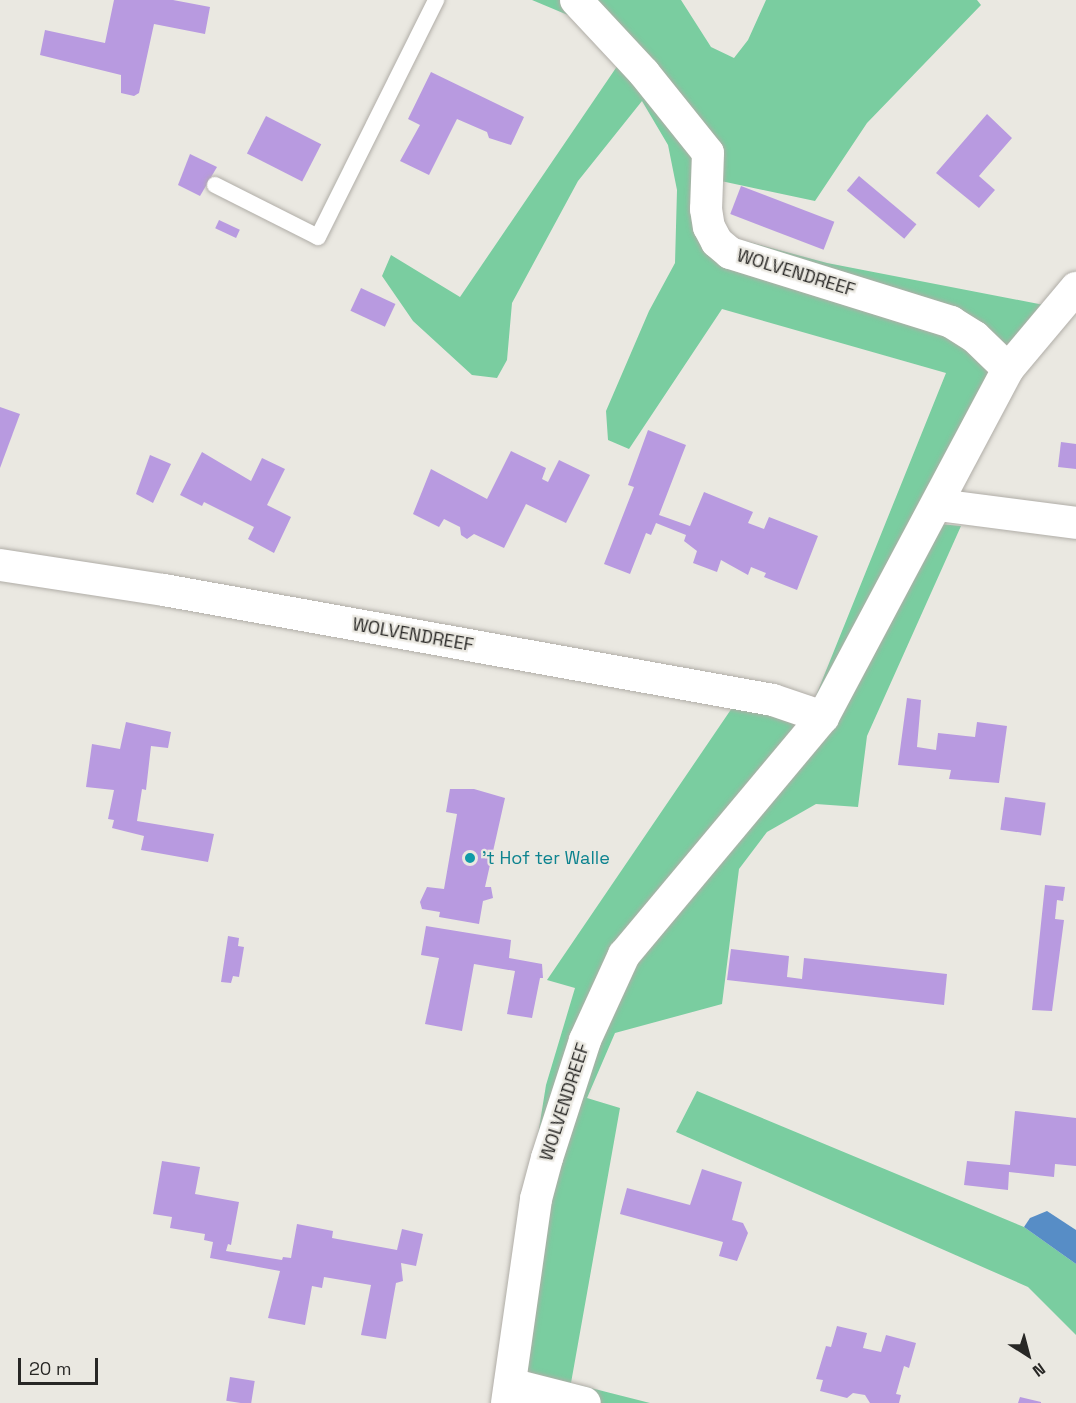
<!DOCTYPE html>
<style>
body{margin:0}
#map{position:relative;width:1076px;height:1403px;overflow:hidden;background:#eae8e1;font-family:"Space Grotesk",sans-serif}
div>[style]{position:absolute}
.green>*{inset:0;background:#7acda0}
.water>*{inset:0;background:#578dc6}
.building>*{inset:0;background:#b89ae0;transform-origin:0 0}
.roads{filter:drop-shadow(0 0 2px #b0ada7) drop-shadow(0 0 2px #b0ada7)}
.service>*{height:16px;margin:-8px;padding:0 8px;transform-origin:8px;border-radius:8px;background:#fff}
.minor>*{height:32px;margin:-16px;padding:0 16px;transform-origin:16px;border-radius:16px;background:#fff}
.dots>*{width:16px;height:16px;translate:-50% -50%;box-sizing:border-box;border:3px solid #eae8e1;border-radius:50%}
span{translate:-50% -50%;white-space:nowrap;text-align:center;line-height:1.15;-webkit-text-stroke:4.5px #eae8e1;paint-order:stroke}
.street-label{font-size:18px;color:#282725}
.culture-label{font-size:18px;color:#0d838f}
.left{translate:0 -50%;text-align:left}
.north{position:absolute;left:998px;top:1325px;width:60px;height:60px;-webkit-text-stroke:4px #eae8e1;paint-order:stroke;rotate:144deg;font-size:16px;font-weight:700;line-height:24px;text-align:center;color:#282725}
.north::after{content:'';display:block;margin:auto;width:21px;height:27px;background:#282725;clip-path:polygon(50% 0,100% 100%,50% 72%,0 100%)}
.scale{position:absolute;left:18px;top:1358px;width:80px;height:27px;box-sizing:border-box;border:3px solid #282725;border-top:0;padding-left:8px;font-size:18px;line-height:21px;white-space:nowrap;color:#282725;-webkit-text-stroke:4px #eae8e1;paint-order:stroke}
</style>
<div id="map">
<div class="green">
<i style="clip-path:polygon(532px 0,681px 0,711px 47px,734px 58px,748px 40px,766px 0,977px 0,981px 5px,867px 123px,815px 201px,721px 181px,722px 231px,730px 237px,827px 263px,1044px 305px,918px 522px,961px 526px,867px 736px,858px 807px,816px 804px,767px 832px,739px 869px,722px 1004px,615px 1033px,587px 1098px,620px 1108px,571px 1383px,650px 1403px,495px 1403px,546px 1085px,575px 988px,547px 980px,734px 705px,815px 698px,946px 373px,722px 309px,629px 449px,608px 440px,606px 411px,649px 311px,675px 263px,677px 190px,668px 145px,642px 101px,578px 181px,512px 303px,507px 360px,497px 378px,472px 375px,413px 321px,382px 276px,391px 255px,460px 297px,622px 59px,594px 26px)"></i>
<i style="clip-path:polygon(697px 1091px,1024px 1227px,1076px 1264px,1076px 1335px,1028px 1287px,676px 1132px)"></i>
</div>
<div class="water">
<i style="clip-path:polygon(1047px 1211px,1076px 1230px,1076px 1264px,1024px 1227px,1030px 1218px)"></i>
</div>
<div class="building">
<i style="clip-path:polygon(114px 0,173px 0,210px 7px,205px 34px,154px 24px,139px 93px,134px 96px,121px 93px,121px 75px,40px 55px,45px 30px,105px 43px)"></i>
<i style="clip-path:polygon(431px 72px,524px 117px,511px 145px,489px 138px,487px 132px,457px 119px,429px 175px,400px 161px,420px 125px,408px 119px)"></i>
<i style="clip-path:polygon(987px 114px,1012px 138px,979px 176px,995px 190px,979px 208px,936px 173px)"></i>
<i style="left:266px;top:116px;width:62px;height:42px;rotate:27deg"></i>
<i style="clip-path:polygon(190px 154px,217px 167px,200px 196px,178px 185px)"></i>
<i style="left:859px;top:176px;width:75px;height:19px;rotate:40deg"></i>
<i style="left:741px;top:186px;width:100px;height:30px;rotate:21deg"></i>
<i style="left:219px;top:220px;width:23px;height:9px;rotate:25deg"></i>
<i style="left:361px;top:288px;width:38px;height:25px;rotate:25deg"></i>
<i style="clip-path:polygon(0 407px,20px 414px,0 468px)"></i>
<i style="clip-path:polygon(648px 430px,686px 445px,659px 515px,690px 526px,704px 492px,753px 512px,748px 523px,764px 529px,769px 517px,818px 536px,797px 590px,764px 577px,766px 573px,751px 567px,748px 575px,721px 560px,717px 572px,693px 563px,697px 551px,684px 541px,686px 535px,656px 523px,651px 535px,646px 533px,630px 574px,604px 564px,634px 487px,628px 485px)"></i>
<i style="clip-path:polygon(1061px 442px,1076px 444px,1076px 469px,1058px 467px)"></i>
<i style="clip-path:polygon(511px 451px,546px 468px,542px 479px,548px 482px,559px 460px,590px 475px,566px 523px,526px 504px,504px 548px,474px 534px,467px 539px,461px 535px,460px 527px,444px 519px,439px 527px,413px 514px,431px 469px,487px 499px)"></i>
<i style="clip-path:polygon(202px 452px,251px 481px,262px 458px,285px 469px,267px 505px,291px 517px,274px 553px,248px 539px,254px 527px,204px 502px,202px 506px,180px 495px)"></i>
<i style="clip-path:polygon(150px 455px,171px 464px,153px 503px,136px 494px)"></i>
<i style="clip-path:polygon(907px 698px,921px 700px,917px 747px,936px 750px,938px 733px,975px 737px,977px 722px,1007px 726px,999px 783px,949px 779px,951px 770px,898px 765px)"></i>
<i style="clip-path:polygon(126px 722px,171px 732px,168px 748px,151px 746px,146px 790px,142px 789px,137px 821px,214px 834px,208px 862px,141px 850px,144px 836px,112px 828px,114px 820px,108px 819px,114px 790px,86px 787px,92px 744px,120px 749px)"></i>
<i style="clip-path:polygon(450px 789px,474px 789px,505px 798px,485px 887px,491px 887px,493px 898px,483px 901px,479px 924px,439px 917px,440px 912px,422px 909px,420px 902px,427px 887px,444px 889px,457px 814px,446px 812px)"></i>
<i style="left:1005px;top:797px;width:41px;height:33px;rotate:8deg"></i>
<i style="clip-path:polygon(1045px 885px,1065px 887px,1063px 901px,1057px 900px,1055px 919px,1064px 920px,1052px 1011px,1032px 1010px)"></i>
<i style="clip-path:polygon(426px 926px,511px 940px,509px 958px,542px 964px,543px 978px,540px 978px,532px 1018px,507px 1014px,515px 971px,474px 964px,462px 1031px,425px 1024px,439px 958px,421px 955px)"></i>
<i style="clip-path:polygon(228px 936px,239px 938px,238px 946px,244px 947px,239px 977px,233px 976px,231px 983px,221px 982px)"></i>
<i style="clip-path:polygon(731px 949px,789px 956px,787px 977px,802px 979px,804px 958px,947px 974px,944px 1005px,727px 980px)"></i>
<i style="clip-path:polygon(1015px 1111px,1076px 1118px,1076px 1166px,1055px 1164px,1054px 1177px,1009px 1172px,1008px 1190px,964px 1185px,967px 1161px,1010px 1165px)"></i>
<i style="clip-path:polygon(162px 1161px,200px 1167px,195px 1194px,239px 1202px,231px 1245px,228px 1244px,226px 1251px,282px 1260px,283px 1257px,291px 1258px,297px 1224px,333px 1231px,332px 1238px,397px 1250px,402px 1229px,423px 1234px,416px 1266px,401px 1263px,403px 1281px,396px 1283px,386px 1339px,361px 1335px,371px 1285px,324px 1277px,322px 1288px,312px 1286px,305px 1325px,268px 1318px,280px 1271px,210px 1258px,213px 1242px,204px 1240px,205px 1234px,170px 1228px,172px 1217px,153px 1214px)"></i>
<i style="clip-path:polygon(702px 1169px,742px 1182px,732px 1220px,743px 1223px,748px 1233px,737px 1261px,719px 1256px,723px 1242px,620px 1214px,627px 1188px,690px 1205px)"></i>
<i style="clip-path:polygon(837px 1326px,867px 1333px,863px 1348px,881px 1352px,886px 1335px,916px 1343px,909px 1368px,904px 1366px,896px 1394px,901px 1395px,899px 1403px,870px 1403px,865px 1395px,853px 1393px,847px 1398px,820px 1391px,823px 1380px,816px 1379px,826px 1346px,831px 1347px)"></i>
<i style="left:230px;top:1377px;width:25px;height:24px;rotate:9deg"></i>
<i style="clip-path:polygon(1020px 1397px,1041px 1402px,1041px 1403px,1018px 1403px)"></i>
</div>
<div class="roads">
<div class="service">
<i style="left:215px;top:185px;width:115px;rotate:26.8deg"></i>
<i style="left:318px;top:237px;width:265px;rotate:-63.5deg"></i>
</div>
<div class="minor">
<i style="left:576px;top:0;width:100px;rotate:47deg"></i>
<i style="left:644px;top:73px;width:102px;rotate:51.3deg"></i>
<i style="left:708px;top:153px;width:56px;rotate:92deg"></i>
<i style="left:706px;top:209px;width:18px;rotate:81deg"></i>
<i style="left:709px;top:227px;width:17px;rotate:62deg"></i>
<i style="left:717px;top:242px;width:17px;rotate:40deg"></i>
<i style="left:730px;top:253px;width:232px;rotate:17.3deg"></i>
<i style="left:951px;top:322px;width:28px;rotate:32deg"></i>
<i style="left:975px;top:337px;width:46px;rotate:44.1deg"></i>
<i style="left:938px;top:505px;width:139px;rotate:7.4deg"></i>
<i style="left:0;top:565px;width:166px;rotate:8.7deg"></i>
<i style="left:164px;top:590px;width:619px;rotate:10.24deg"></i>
<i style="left:773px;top:700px;width:53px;rotate:18.8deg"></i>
<i style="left:510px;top:1384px;width:77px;rotate:14.2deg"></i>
<i style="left:507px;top:1403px;width:206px;rotate:-81.9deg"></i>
<i style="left:536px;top:1199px;width:42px;rotate:-75deg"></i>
<i style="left:547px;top:1158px;width:124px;rotate:-72.1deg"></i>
<i style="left:585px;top:1040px;width:94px;rotate:-65.4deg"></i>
<i style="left:624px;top:955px;width:310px;rotate:-50.1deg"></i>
<i style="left:823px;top:717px;width:394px;rotate:-62deg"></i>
<i style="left:1008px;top:369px;width:106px;rotate:-50deg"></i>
</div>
</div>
<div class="dots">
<i style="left:470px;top:858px;background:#0f9aa8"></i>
</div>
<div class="street-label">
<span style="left:796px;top:273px;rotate:17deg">WOLVENDREEF</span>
<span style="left:413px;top:635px;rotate:10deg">WOLVENDREEF</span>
<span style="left:565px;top:1102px;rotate:-72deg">WOLVENDREEF</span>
</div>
<div class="culture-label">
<span class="left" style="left:482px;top:858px">'t Hof ter Walle</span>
</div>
<div class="north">N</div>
<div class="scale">20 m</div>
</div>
